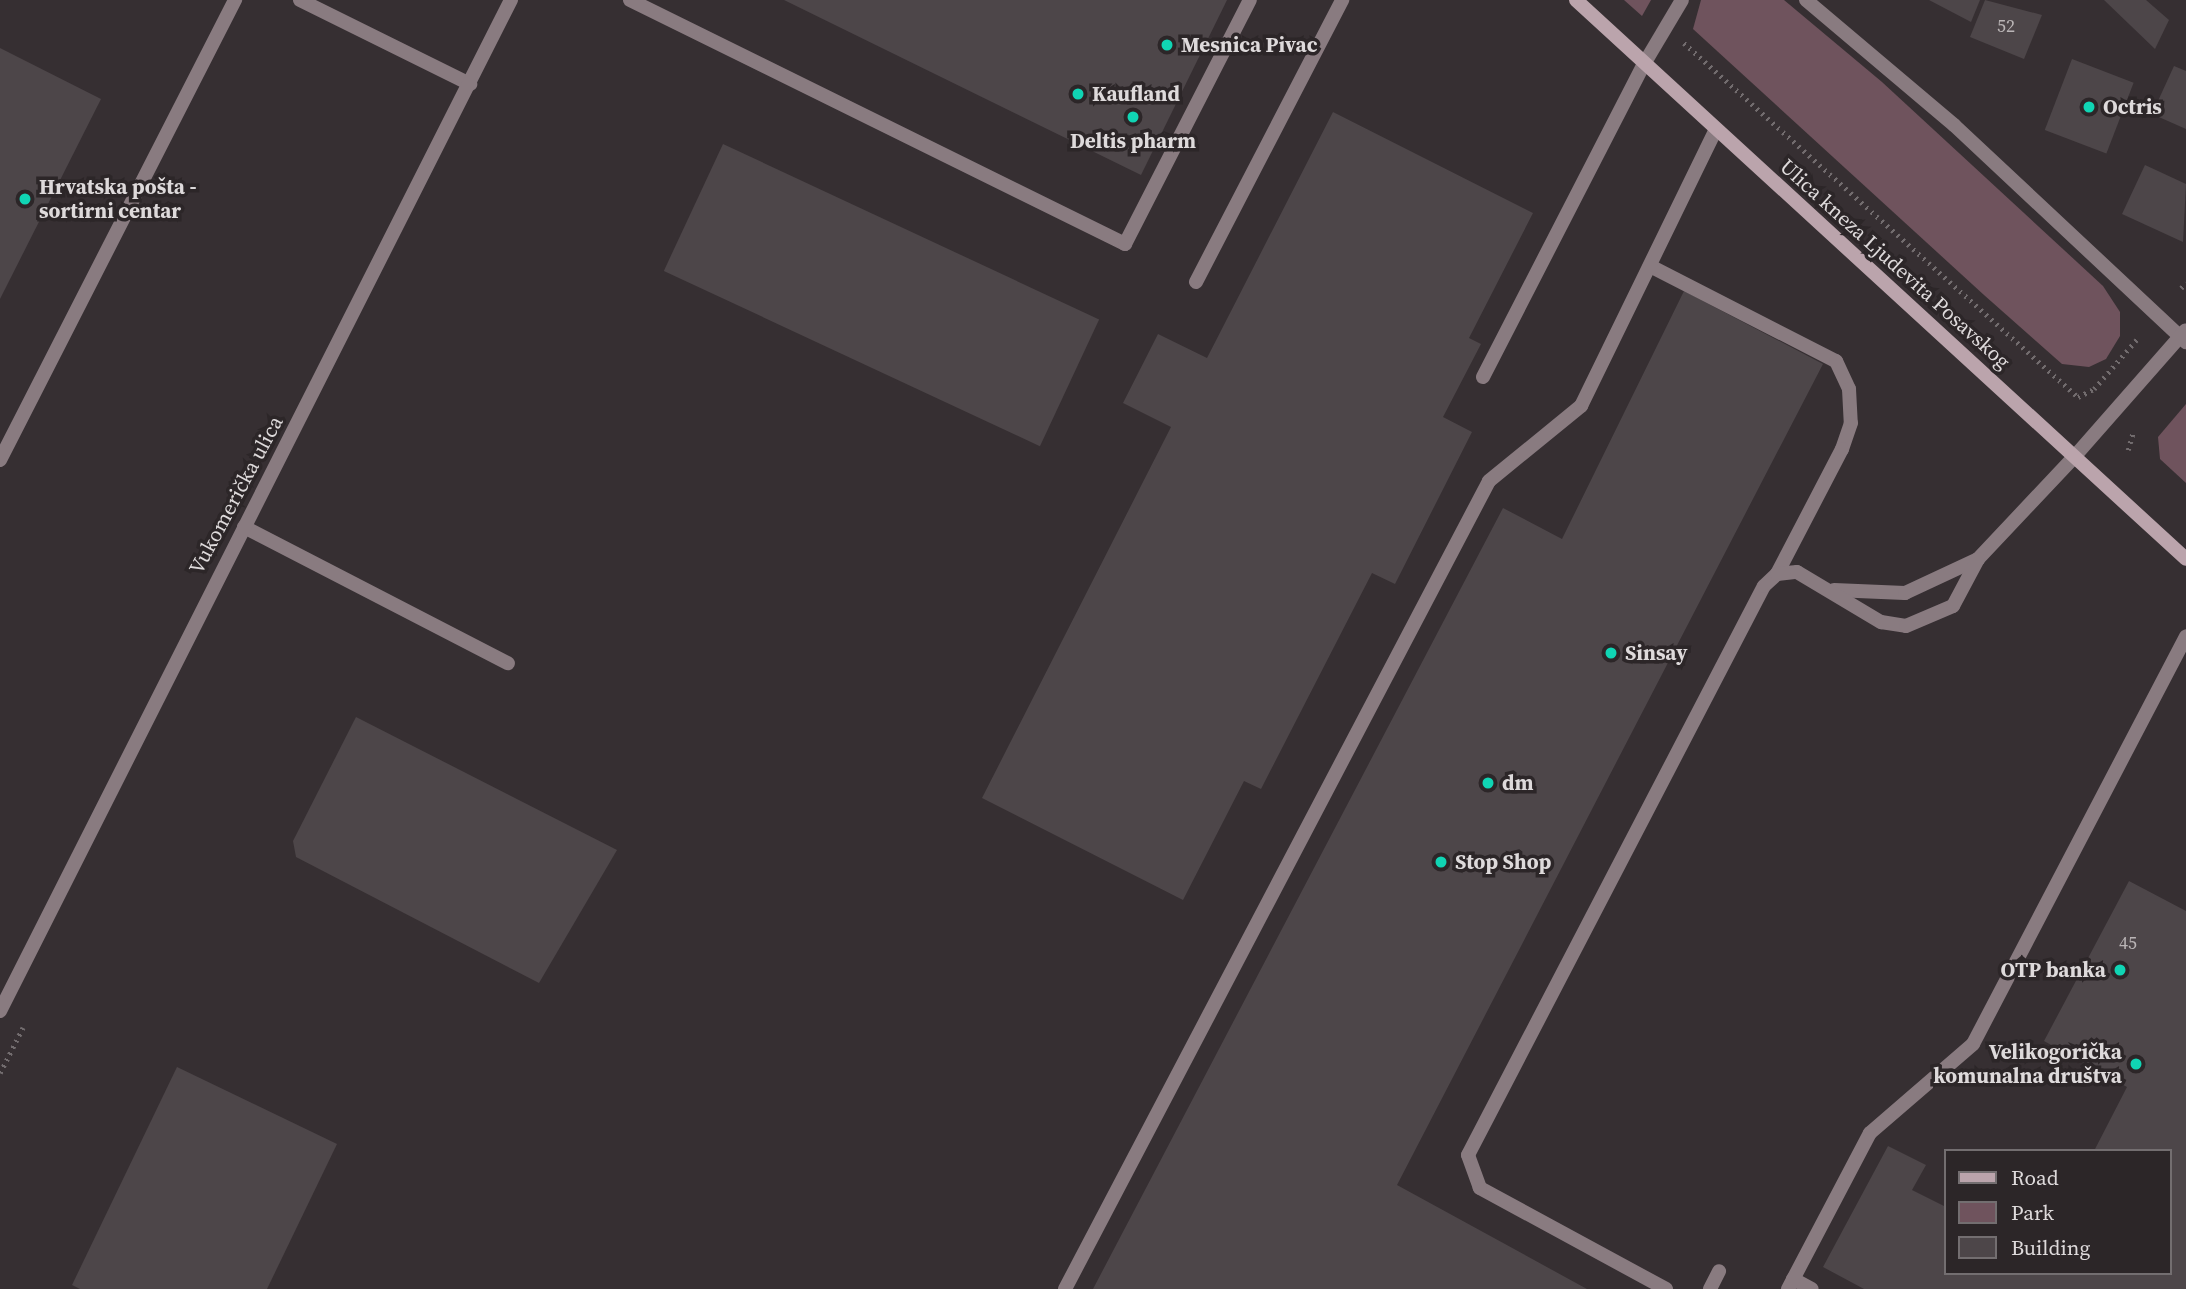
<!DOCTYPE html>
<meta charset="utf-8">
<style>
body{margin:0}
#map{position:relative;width:2186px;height:1289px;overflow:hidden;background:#362f32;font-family:"Source Serif 4",serif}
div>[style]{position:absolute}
.green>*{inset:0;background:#6f535d}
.building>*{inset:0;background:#4d4649;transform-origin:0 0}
.path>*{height:4.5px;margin-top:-2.25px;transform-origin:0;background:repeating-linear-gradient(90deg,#726c6e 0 2px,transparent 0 7px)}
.lane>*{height:14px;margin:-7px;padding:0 7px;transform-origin:7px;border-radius:7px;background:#897b80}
.street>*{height:14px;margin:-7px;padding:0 7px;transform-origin:7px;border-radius:7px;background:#897b80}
.secondary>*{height:14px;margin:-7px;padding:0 7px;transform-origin:7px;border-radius:7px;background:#bba4ac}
.dots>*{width:19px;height:19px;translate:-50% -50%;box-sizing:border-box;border:4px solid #2c2628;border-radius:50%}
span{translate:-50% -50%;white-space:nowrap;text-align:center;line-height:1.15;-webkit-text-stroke:7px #2c2628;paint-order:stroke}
.number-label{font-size:18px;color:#bab5b6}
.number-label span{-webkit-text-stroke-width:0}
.poi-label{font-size:21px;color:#dedadb;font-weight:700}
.left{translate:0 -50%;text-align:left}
.right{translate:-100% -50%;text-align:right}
.street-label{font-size:21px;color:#dedadb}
.legend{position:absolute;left:1944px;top:1149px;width:228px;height:126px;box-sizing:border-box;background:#2c2628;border:2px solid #736e70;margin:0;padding:9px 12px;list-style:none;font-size:21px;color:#dedadb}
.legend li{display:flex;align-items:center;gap:14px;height:35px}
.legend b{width:35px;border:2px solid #736e70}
</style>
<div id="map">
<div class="green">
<i style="clip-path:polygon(1624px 0,1651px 0,1642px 16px)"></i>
<i style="clip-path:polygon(1701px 0,1784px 0,1882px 82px,2103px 286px,2120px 312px,2120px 336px,2106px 359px,2089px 367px,2062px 364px,1984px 295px,1693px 29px)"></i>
<i style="clip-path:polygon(2186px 404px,2186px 483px,2160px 459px,2158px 437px)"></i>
</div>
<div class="building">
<i style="clip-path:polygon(784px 0,1227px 0,1141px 175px)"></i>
<i style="clip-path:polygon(1929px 0,1980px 0,1971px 22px)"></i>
<i style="clip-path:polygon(1985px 0,2042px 15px,2024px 59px,1970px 37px)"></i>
<i style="clip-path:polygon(2104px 0,2146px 0,2169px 20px,2155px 49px)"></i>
<i style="clip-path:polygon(0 48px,101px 99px,0 299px)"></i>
<i style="left:2072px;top:59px;width:66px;height:76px;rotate:21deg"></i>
<i style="clip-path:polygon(2174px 66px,2186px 71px,2186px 129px,2152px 114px)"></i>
<i style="clip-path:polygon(1333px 112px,1533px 213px,1469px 338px,1481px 344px,1443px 417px,1472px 432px,1395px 584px,1372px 573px,1261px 789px,1244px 781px,1183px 900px,982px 798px,1171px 427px,1123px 403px,1158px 334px,1207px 358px)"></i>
<i style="left:723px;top:144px;width:415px;height:140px;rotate:25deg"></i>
<i style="clip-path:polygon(2145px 165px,2186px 184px,2183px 242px,2122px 214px)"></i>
<i style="clip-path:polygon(1684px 291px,1823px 364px,1397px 1185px,1587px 1289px,1093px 1289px,1503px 508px,1562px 539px)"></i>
<i style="clip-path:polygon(356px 717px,617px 850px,539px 983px,296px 857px,293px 841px)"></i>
<i style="clip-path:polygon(2129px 881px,2186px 911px,2186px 1289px,1864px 1289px,1823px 1267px,1888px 1146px,1926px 1165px,1912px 1190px,1946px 1207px,1946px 1273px,2170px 1273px,2170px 1151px,2094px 1151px,2127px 1087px,2044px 1041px)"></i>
<i style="clip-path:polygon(177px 1067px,337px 1144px,267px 1289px,80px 1289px,72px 1285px)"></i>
</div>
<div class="path">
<i style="left:1684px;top:43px;width:530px;rotate:41.94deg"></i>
<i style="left:2078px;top:397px;width:18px;rotate:-27deg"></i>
<i style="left:2094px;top:389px;width:67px;rotate:-49.2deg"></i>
<i style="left:2181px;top:288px;width:7px;rotate:-45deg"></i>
<i style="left:2128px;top:450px;width:18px;rotate:-74deg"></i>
<i style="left:0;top:1073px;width:51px;rotate:-63.4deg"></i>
</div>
<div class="lane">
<i style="left:300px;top:0;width:190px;rotate:26.3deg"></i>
<i style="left:630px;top:0;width:552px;rotate:26.24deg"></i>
<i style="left:1125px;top:244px;width:274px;rotate:-62.9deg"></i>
<i style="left:1650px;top:266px;width:209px;rotate:27.1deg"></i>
<i style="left:1836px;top:361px;width:31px;rotate:65deg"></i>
<i style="left:1849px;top:389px;width:34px;rotate:87deg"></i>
<i style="left:1851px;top:423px;width:28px;rotate:109deg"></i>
<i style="left:1842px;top:449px;width:141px;rotate:117.5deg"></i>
<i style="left:1196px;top:282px;width:318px;rotate:-62.6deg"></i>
<i style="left:1483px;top:377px;width:352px;rotate:-62.8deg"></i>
<i style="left:0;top:460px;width:517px;rotate:-62.94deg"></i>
<i style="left:244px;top:527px;width:297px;rotate:27.3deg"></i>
<i style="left:1834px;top:590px;width:71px;rotate:2.4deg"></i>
<i style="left:1905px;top:593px;width:81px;rotate:-25deg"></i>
<i style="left:1978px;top:559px;width:141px;rotate:-46.7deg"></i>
<i style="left:1793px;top:1279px;width:21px;rotate:28deg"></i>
<i style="left:1065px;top:1289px;width:912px;rotate:-62.31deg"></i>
<i style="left:1489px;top:481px;width:119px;rotate:-39.2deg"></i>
<i style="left:1581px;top:406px;width:308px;rotate:-64deg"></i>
<i style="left:1666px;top:1289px;width:212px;rotate:-151.5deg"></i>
<i style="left:1480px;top:1188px;width:35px;rotate:-110deg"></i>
<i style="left:1468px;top:1155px;width:641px;rotate:-62.52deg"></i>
<i style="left:1764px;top:586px;width:18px;rotate:-43deg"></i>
<i style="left:1777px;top:574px;width:20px;rotate:-6deg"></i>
<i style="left:1797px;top:572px;width:98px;rotate:30.8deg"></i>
<i style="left:1881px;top:622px;width:25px;rotate:9deg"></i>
<i style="left:1906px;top:626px;width:51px;rotate:-23.1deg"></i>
<i style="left:1953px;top:606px;width:53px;rotate:-62deg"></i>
<i style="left:1788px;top:1289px;width:176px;rotate:-62.3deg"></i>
<i style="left:1870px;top:1133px;width:136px;rotate:-40.8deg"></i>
<i style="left:1973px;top:1044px;width:460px;rotate:-62.4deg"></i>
</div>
<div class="street">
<i style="left:1806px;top:0;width:194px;rotate:40.2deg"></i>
<i style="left:1954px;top:125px;width:318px;rotate:43.1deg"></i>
<i style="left:1644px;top:64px;width:74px;rotate:-59.3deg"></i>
<i style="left:2075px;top:456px;width:167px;rotate:-48.7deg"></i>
<i style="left:0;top:1011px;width:1133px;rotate:-63.19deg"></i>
<i style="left:1710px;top:1289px;width:20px;rotate:-63deg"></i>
</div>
<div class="secondary">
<i style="left:1576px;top:0;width:827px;rotate:42.5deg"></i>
</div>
<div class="dots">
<i style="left:1167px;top:45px;background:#10d5b4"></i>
<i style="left:1078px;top:94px;background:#10d5b4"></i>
<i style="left:2089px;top:107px;background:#10d5b4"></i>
<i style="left:1133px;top:117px;background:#10d5b4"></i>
<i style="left:25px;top:199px;background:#10d5b4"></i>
<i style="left:1611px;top:653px;background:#10d5b4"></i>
<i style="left:1488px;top:783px;background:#10d5b4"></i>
<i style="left:1441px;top:862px;background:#10d5b4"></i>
<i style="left:2120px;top:970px;background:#10d5b4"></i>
<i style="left:2136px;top:1064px;background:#10d5b4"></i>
</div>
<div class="number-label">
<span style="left:2006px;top:26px">52</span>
<span style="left:2128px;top:943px">45</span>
</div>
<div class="poi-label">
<span class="left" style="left:1181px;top:45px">Mesnica Pivac</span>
<span class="left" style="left:1092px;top:94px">Kaufland</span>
<span class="left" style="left:2103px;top:107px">Octris</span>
<span style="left:1133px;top:141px">Deltis pharm</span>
<span class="left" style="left:39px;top:199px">Hrvatska pošta -<br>sortirni centar</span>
<span class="left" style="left:1625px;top:653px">Sinsay</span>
<span class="left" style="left:1502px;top:783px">dm</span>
<span class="left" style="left:1455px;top:862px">Stop Shop</span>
<span class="right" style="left:2106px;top:970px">OTP banka</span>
<span class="right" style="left:2122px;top:1064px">Velikogorička<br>komunalna društva</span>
</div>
<div class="street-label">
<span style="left:1895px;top:264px;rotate:42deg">Ulica kneza Ljudevita Posavskog</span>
<span style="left:236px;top:495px;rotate:-62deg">Vukomerička ulica</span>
</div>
<ul class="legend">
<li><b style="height:9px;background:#bba4ac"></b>Road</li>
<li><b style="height:19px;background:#6f535d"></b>Park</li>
<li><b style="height:19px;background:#4d4649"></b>Building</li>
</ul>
</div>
